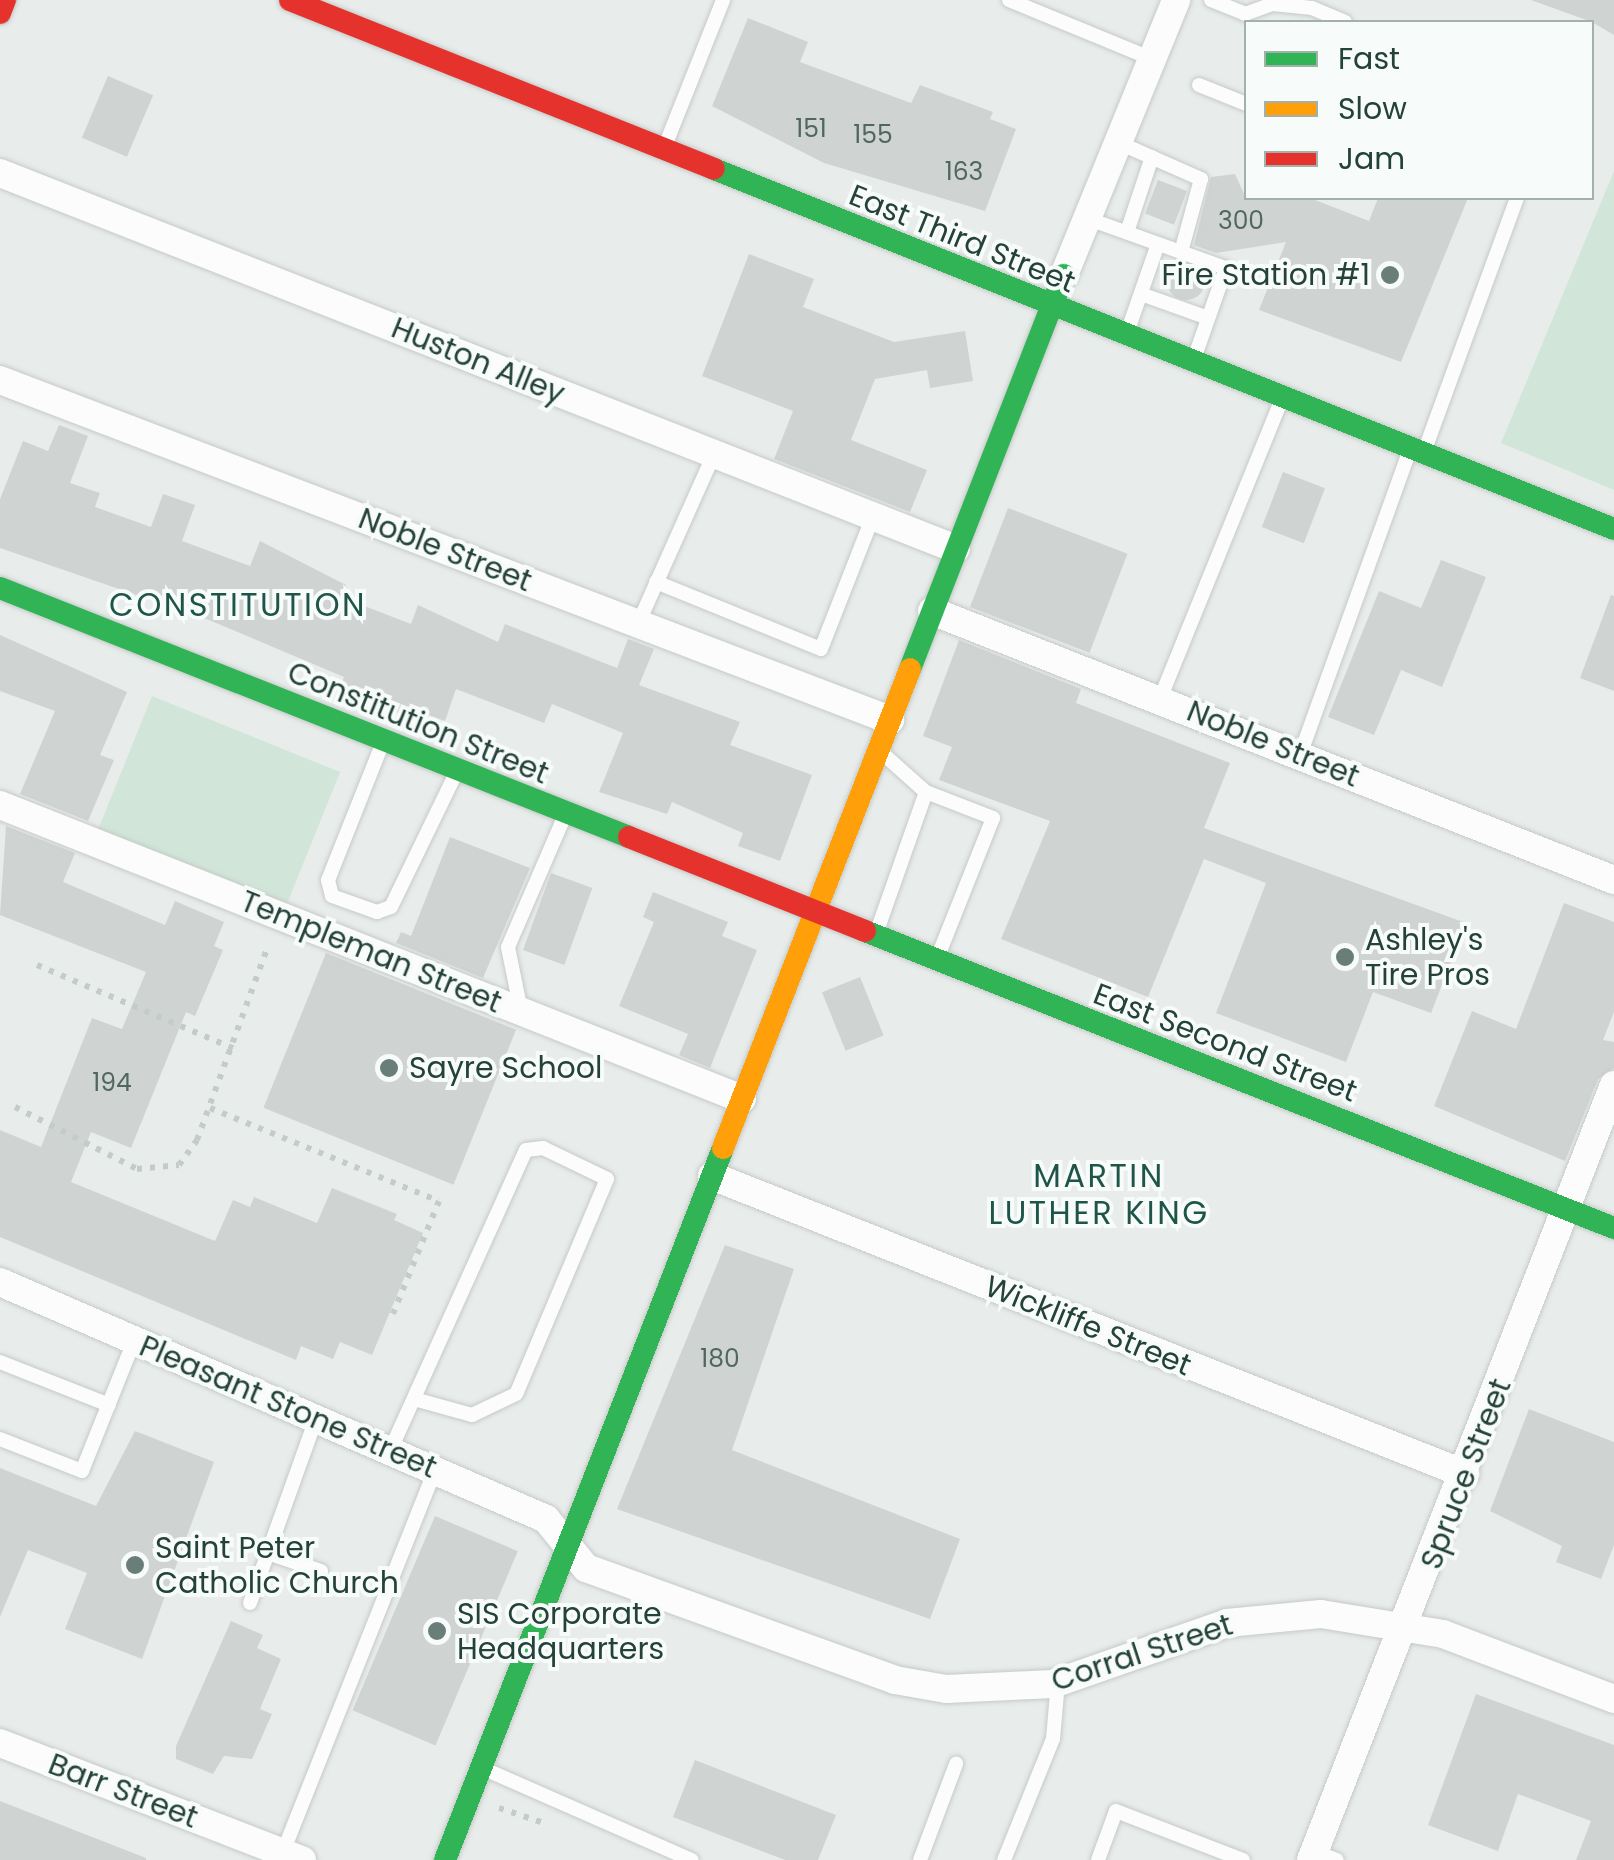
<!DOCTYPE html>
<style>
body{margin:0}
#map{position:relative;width:1614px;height:1860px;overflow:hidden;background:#e8edeb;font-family:Poppins,sans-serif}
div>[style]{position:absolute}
.green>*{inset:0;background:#d1e6d8;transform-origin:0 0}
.building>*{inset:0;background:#cfd4d2;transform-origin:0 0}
.round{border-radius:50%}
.path>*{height:6px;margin-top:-3px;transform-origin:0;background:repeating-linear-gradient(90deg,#c3ccca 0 5px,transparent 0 13px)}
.roads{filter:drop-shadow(0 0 2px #c5cac8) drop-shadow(0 0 2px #c5cac8)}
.lane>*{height:14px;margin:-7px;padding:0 7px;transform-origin:7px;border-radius:7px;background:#fcfcfc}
.street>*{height:28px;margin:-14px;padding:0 14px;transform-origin:14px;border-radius:14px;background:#fcfcfc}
.fast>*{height:22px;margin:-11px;padding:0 11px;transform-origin:11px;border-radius:11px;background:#30b455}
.slow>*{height:22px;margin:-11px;padding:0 11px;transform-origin:11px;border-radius:11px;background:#ff9f0a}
.jam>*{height:22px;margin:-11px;padding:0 11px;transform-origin:11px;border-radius:11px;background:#e5322d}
.dots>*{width:28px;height:28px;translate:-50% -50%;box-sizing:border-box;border:5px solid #f7fbf9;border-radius:50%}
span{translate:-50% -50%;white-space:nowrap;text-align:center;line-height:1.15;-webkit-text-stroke:8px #f7fbf9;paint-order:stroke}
.number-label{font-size:25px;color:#506761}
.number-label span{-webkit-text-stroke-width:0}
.street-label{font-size:30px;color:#24423a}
.poi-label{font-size:30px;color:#24423a}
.right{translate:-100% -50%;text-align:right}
.left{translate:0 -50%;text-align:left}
.neighbourhood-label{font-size:32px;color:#1f5548;letter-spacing:2.5px}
.legend{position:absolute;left:1244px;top:20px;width:350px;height:180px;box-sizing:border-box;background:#f7fbf9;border:2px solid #a3b1ad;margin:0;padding:12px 18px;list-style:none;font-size:30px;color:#24423a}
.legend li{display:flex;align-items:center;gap:20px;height:50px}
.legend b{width:50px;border:2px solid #a3b1ad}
</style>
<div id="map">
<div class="green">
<i style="clip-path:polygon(1614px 171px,1614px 490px,1501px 443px)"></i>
<i style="left:152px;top:696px;width:203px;height:146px;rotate:22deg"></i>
</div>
<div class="building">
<i style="clip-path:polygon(1531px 0,1614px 0,1614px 35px,1592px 22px)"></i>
<i style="clip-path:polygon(748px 18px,808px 42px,800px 62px,911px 103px,920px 85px,993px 112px,990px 119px,1016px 129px,985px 211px,824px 163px,712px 106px)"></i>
<i style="left:108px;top:76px;width:49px;height:67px;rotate:23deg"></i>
<i style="clip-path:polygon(1235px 174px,1246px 198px,1310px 198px,1369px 221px,1378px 198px,1468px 198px,1401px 362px,1259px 310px,1286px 242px,1216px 253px,1194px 245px,1211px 177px)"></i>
<i style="left:1158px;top:180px;width:31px;height:36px;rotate:21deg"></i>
<i style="clip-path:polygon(749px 254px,814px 279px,803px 307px,894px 342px,965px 331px,973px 381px,930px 388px,927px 370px,875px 379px,851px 440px,927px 470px,910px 512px,774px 459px,793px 411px,702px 376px)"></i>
<i class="round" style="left:1167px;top:262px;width:38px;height:38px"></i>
<i style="clip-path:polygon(59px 425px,88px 436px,70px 483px,100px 493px,95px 507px,151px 527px,163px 494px,195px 505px,182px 541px,250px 566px,260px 541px,346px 585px,341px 597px,411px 624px,418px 605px,498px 642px,505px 624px,617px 668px,628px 639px,654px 649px,639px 685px,740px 722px,730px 745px,812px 775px,780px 861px,738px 846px,743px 833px,672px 802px,667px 814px,599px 792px,623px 733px,552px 704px,544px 723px,456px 689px,445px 721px,406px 707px,403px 715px,339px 690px,344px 677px,209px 620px,0 548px,0 499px,23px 441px,48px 451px)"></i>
<i style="left:1283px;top:472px;width:45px;height:59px;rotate:21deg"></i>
<i style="left:1008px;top:508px;width:128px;height:106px;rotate:21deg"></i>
<i style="clip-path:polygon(1441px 560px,1486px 577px,1442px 687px,1401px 670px,1374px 735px,1328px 717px,1379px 591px,1421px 608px)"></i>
<i style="clip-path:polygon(1611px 595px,1614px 596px,1614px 691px,1580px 678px)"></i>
<i style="clip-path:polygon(0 635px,127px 692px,100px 755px,114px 760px,88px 821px,20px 794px,55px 711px,0 691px)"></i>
<i style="clip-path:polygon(959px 640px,1081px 689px,1076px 703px,1230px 763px,1204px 828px,1466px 923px,1431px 1013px,1373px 992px,1346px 1062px,1216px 1013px,1266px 883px,1204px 859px,1148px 997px,1001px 939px,1050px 821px,939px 780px,952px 747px,923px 736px)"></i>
<i style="clip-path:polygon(6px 826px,75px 853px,63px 882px,165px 925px,175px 901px,224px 922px,214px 946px,223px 950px,195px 1016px,186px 1012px,131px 1148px,91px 1132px,71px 1182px,215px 1241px,233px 1200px,250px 1207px,254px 1197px,317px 1223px,332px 1188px,397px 1214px,394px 1220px,423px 1233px,372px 1355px,340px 1342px,333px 1359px,301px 1346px,296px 1360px,0 1237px,0 1130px,41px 1147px,92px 1018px,122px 1029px,146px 972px,0 915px)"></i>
<i style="clip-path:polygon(450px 837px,530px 868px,483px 978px,396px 943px,401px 932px,411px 936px)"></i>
<i style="left:551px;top:873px;width:44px;height:82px;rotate:20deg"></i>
<i style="clip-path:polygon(653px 892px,728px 922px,722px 936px,757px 950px,710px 1068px,679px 1055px,688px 1034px,619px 1006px,654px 922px,643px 917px)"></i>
<i style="clip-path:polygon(1564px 903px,1614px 922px,1614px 1012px,1603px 1040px,1614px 1042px,1614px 1068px,1598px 1079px,1565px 1161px,1434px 1106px,1472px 1011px,1516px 1029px)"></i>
<i style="left:326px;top:953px;width:205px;height:167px;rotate:22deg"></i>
<i style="left:860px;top:977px;width:63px;height:41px;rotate:68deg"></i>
<i style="clip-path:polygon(725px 1245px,794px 1269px,732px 1450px,960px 1539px,930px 1619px,617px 1509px)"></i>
<i style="clip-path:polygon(1529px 1409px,1614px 1442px,1614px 1545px,1601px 1579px,1556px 1562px,1562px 1546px,1490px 1511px)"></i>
<i style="clip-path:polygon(135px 1431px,214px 1462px,142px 1659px,65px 1629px,87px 1573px,28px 1550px,0 1617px,0 1468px,96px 1506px)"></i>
<i style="left:435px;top:1516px;width:90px;height:211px;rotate:23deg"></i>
<i style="clip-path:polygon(231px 1621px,263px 1635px,257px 1648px,281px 1659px,260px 1709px,272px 1714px,252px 1759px,224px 1756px,213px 1774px,176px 1759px,176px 1746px)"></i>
<i style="clip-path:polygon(1476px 1694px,1614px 1745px,1614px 1860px,1576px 1860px,1591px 1821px,1518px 1794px,1498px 1851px,1428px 1825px)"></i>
<i style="clip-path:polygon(695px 1760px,836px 1815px,818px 1860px,785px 1860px,673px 1817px)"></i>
<i style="clip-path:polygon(0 1801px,146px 1858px,146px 1860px,0 1860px)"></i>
</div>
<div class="path">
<i style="left:37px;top:965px;width:213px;rotate:23deg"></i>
<i style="left:15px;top:1107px;width:137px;rotate:26.9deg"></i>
<i style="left:137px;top:1169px;width:42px;rotate:-5.4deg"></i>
<i style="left:179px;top:1165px;width:31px;rotate:-54deg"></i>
<i style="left:197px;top:1140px;width:207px;rotate:-69.9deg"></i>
<i style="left:210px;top:1108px;width:247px;rotate:22.1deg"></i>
<i style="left:439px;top:1201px;width:122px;rotate:112.2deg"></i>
<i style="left:499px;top:1808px;width:47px;rotate:18.4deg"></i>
</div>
<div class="roads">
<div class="lane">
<i style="left:1009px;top:0;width:155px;rotate:22.4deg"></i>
<i style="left:1211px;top:0;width:37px;rotate:22deg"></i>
<i style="left:1245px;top:14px;width:30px;rotate:-20deg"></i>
<i style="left:1273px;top:4px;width:39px;rotate:6deg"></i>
<i style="left:1312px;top:8px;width:36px;rotate:23deg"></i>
<i style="left:1199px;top:85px;width:51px;rotate:22deg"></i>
<i style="left:1117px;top:142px;width:92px;rotate:23.8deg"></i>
<i style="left:1201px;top:179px;width:76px;rotate:105.3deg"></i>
<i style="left:665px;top:146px;width:157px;rotate:-68.3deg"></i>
<i style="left:1086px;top:218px;width:149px;rotate:19.7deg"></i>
<i style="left:1226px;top:268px;width:96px;rotate:109.4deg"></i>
<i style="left:1127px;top:232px;width:79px;rotate:-71.6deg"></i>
<i style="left:1141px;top:294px;width:71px;rotate:19.7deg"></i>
<i style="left:1128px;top:330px;width:91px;rotate:-70.8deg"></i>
<i style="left:1424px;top:452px;width:270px;rotate:-69.9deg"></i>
<i style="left:656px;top:582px;width:178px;rotate:22.1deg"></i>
<i style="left:821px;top:649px;width:143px;rotate:-68.6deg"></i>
<i style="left:638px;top:624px;width:186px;rotate:-65.9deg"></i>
<i style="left:1160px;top:699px;width:324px;rotate:-67.9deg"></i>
<i style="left:383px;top:742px;width:149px;rotate:111.7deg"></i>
<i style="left:328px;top:880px;width:16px;rotate:76deg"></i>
<i style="left:332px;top:896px;width:48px;rotate:19.6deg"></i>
<i style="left:377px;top:912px;width:15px;rotate:-20deg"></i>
<i style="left:391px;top:907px;width:151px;rotate:-64.1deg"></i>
<i style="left:882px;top:753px;width:59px;rotate:41.6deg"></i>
<i style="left:1300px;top:755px;width:324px;rotate:-70.2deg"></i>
<i style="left:877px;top:931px;width:147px;rotate:-70.6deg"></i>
<i style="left:926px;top:792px;width:72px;rotate:21.2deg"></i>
<i style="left:993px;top:818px;width:149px;rotate:111.7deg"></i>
<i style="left:521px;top:1011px;width:65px;rotate:-101.5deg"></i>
<i style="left:508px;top:947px;width:144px;rotate:-66.6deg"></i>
<i style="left:0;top:1362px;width:117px;rotate:21.5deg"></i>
<i style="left:0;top:1439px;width:88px;rotate:21.3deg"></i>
<i style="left:82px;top:1471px;width:140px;rotate:-68.2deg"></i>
<i style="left:390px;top:1451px;width:330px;rotate:-65.7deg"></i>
<i style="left:526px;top:1150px;width:17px;rotate:-7deg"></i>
<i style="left:543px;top:1148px;width:71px;rotate:25.8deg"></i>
<i style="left:607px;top:1179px;width:233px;rotate:112.9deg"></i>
<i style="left:516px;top:1394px;width:49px;rotate:154.5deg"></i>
<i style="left:472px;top:1415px;width:60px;rotate:-164.6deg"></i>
<i style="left:268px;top:1553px;width:56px;rotate:18.8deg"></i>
<i style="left:250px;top:1603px;width:195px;rotate:-70.3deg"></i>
<i style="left:482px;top:1768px;width:229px;rotate:23.7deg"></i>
<i style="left:283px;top:1852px;width:410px;rotate:-68.3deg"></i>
<i style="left:1315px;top:1852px;width:23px;rotate:20deg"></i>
<i style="left:920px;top:1860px;width:103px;rotate:-69.4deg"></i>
<i style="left:1004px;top:1860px;width:131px;rotate:-68deg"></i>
<i style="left:1053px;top:1739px;width:57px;rotate:-85deg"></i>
<i style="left:1098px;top:1860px;width:52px;rotate:-69.8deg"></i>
<i style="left:1116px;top:1811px;width:136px;rotate:21.1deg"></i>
</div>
<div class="street">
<i style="left:0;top:173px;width:1027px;rotate:21.47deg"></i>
<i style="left:1064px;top:275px;width:297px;rotate:-67.8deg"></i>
<i style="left:0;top:380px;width:953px;rotate:20.91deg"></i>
<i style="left:932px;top:611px;width:733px;rotate:21.53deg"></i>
<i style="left:0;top:805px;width:798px;rotate:21.61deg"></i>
<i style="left:712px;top:1176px;width:810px;rotate:21.59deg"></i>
<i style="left:0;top:1282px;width:595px;rotate:23.46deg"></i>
<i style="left:546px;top:1519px;width:63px;rotate:50.8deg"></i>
<i style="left:586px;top:1568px;width:329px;rotate:19.9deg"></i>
<i style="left:895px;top:1680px;width:52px;rotate:10deg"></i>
<i style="left:946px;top:1689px;width:107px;rotate:-2.7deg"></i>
<i style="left:1053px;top:1684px;width:184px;rotate:-19.3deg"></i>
<i style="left:1227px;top:1623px;width:94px;rotate:-5.5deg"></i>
<i style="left:1321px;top:1614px;width:124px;rotate:9.3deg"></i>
<i style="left:1443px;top:1634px;width:183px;rotate:20.8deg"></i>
<i style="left:0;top:1743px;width:324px;rotate:21.2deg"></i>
<i style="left:1311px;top:1860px;width:832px;rotate:-68.65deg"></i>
</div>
<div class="fast">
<i style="left:714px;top:169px;width:969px;rotate:21.8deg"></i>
<i style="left:0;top:588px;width:676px;rotate:21.6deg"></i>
<i style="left:910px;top:669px;width:423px;rotate:-68.7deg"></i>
<i style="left:865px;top:931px;width:806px;rotate:21.63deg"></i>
<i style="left:445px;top:1860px;width:764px;rotate:-68.67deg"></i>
</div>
<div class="slow">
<i style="left:723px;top:1148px;width:514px;rotate:-68.67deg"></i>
</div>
<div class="jam">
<i style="left:290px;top:0;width:456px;rotate:21.7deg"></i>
<i style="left:0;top:13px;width:14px;rotate:-69deg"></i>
<i style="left:629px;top:837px;width:254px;rotate:21.7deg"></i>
</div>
</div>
<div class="dots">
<i style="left:1390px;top:275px;background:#697e78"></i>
<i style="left:1345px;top:957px;background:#697e78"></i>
<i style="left:389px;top:1068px;background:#697e78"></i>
<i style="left:135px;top:1565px;background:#697e78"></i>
<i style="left:437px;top:1631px;background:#697e78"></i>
</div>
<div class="number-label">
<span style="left:811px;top:129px">151</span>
<span style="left:873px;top:135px">155</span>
<span style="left:964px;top:172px">163</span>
<span style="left:1241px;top:221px">300</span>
<span style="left:112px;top:1083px">194</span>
<span style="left:720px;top:1359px">180</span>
</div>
<div class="street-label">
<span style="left:962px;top:239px;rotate:22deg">East Third Street</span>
<span style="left:478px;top:361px;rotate:22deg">Huston Alley</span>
<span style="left:445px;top:550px;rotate:21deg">Noble Street</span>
<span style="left:418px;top:723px;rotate:22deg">Constitution Street</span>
<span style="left:1273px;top:744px;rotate:22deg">Noble Street</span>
<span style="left:371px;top:952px;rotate:22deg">Templeman Street</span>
<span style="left:1225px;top:1043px;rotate:21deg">East Second Street</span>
<span style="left:1088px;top:1326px;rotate:22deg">Wickliffe Street</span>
<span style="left:288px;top:1407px;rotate:23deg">Pleasant Stone Street</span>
<span style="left:1466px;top:1474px;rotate:-69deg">Spruce Street</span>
<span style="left:1142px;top:1653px;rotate:-18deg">Corral Street</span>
<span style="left:123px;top:1791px;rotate:21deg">Barr Street</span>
</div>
<div class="poi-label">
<span class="right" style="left:1370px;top:275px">Fire Station #1</span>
<span class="left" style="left:1365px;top:957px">Ashley's<br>Tire Pros</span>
<span class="left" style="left:409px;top:1068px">Sayre School</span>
<span class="left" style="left:155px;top:1565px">Saint Peter<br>Catholic Church</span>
<span class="left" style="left:457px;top:1631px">SIS Corporate<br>Headquarters</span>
</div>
<div class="neighbourhood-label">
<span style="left:238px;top:605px">CONSTITUTION</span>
<span style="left:1099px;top:1195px">MARTIN<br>LUTHER KING</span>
</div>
<ul class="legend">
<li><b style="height:12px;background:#30b455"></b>Fast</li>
<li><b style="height:12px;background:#ff9f0a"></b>Slow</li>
<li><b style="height:12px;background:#e5322d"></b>Jam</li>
</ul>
</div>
